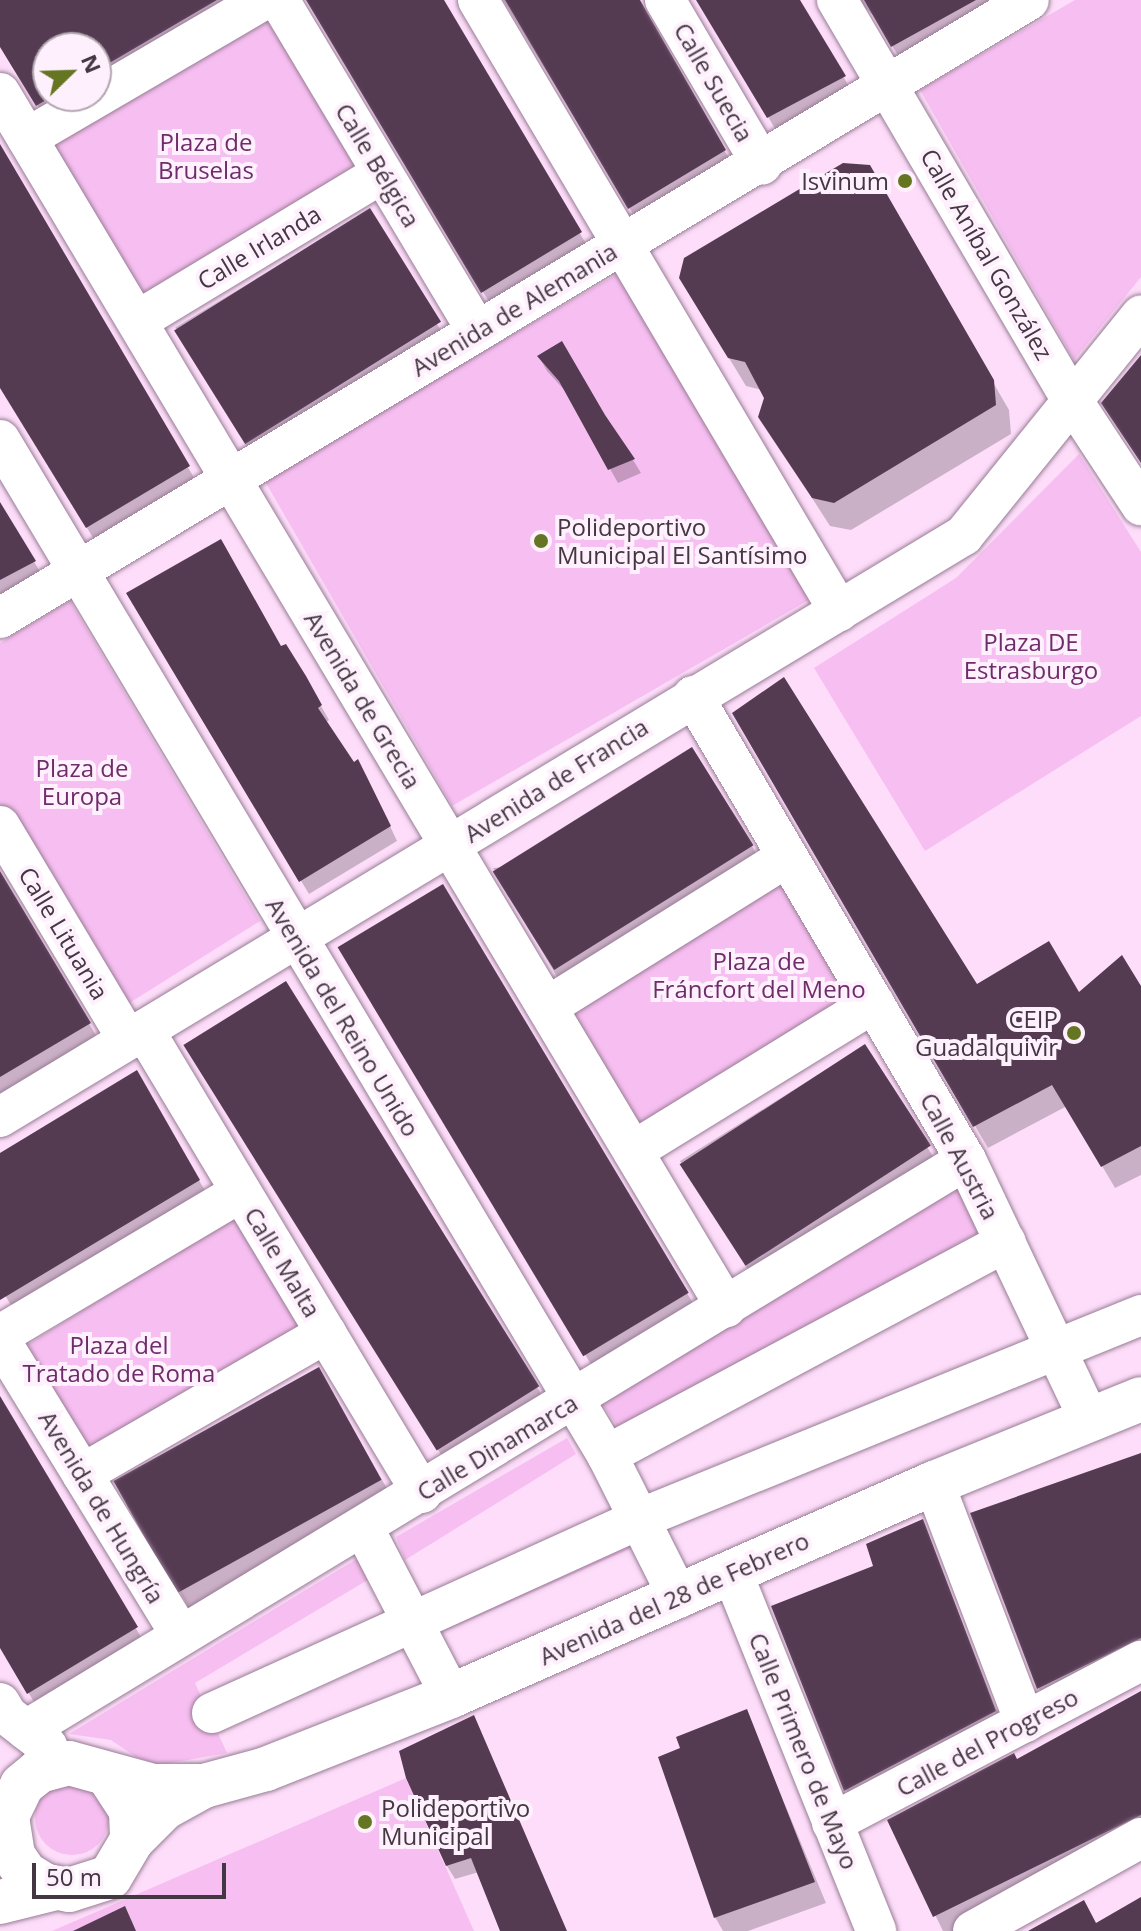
<!DOCTYPE html>
<meta charset="utf-8">
<style>
body{margin:0}
#map{position:relative;width:1141px;height:1931px;overflow:hidden;background:#fdddf9;font-family:"Open Sans",sans-serif}
div>[style]{position:absolute}
.green>*{inset:0;background:#f7bff1;transform-origin:0 0}
.round{border-radius:50%}
.shadow>*{inset:0;background:#0003;transform-origin:0 0}
.building>*{inset:0;background:#543b52;transform-origin:0 0}
.roads{filter:drop-shadow(0 0 2px #987c95) drop-shadow(0 0 2px #987c95)}
.minor>*{height:40px;margin:-20px;padding:0 20px;transform-origin:20px;border-radius:20px;background:#fff}
.major>*{height:44px;margin:-22px;padding:0 22px;transform-origin:22px;border-radius:22px;background:#fff}
.dots>*{width:22px;height:22px;translate:-50% -50%;box-sizing:border-box;border:4px solid #fef1fd;border-radius:50%}
span{translate:-50% -50%;white-space:nowrap;text-align:center;line-height:1.15;-webkit-text-stroke:8px #fef1fd;paint-order:stroke}
.street-label{font-size:24px;color:#433741}
.park-label{font-size:24px;color:#6f2c6b}
.poi-label{font-size:24px;color:#433741}
.right{translate:-100% -50%;text-align:right}
.left{translate:0 -50%;text-align:left}
.north{position:absolute;left:32px;top:32px;width:80px;height:80px;box-sizing:border-box;background:#fef1fd;border:2px solid #b3a7b2;border-radius:50%;rotate:67deg;font-size:22px;font-weight:700;line-height:32px;text-align:center;color:#433741}
.north::after{content:'';display:block;margin:auto;width:28px;height:36px;background:#657522;clip-path:polygon(50% 0,100% 100%,50% 72%,0 100%)}
.scale{position:absolute;left:32px;top:1863px;width:194px;height:36px;box-sizing:border-box;border:4px solid #433741;border-top:0;padding-left:10px;font-size:24px;line-height:28px;white-space:nowrap;color:#433741;-webkit-text-stroke:6px #fef1fd;paint-order:stroke}
</style>
<div id="map">
<div class="green">
<i style="clip-path:polygon(1075px 0,1141px 0,1141px 277px,1074px 360px,920px 90px)"></i>
<i style="left:268px;top:14px;width:179px;height:252px;rotate:59deg"></i>
<i style="left:621px;top:272px;width:378px;height:413px;rotate:60deg"></i>
<i style="clip-path:polygon(1079px 454px,1141px 552px,1141px 716px,925px 851px,814px 668px,956px 578px)"></i>
<i style="clip-path:polygon(70px 601px,260px 921px,123px 1007px,0 804px,0 643px)"></i>
<i style="left:782px;top:876px;width:143px;height:252px;rotate:59deg"></i>
<i style="clip-path:polygon(962px 1184px,988px 1240px,619px 1429px,601px 1402px)"></i>
<i style="left:237px;top:1214px;width:133px;height:252px;rotate:58deg"></i>
<i style="clip-path:polygon(567px 1438px,576px 1454px,405px 1560px,396px 1537px)"></i>
<i style="left:628px;top:1531px;width:17px;height:211px;rotate:66deg"></i>
<i style="clip-path:polygon(360px 1557px,371px 1578px,195px 1683px,227px 1753px,159px 1765px,136px 1757px,111px 1740px,69px 1734px)"></i>
<i style="clip-path:polygon(406px 1778px,474px 1931px,52px 1931px)"></i>
<i class="round" style="left:35px;top:1781px;width:74px;height:74px"></i>
</div>
<div class="shadow">
<i style="clip-path:polygon(0 0,243px 0,96px 89px,96px 48px,48px 48px,48px 96px,85px 96px,46px 119px,0 45px)"></i>
<i style="clip-path:polygon(307px 0,441px 0,588px 247px,491px 305px)"></i>
<i style="clip-path:polygon(503px 0,635px 0,733px 165px,638px 222px)"></i>
<i style="clip-path:polygon(697px 0,798px 0,860px 105px,785px 145px)"></i>
<i style="clip-path:polygon(857px 0,990px 0,909px 74px,875px 17px)"></i>
<i style="clip-path:polygon(0 148px,196px 481px,95px 541px,0 385px)"></i>
<i style="clip-path:polygon(869px 167px,1009px 410px,1011px 434px,851px 530px,830px 526px,760px 417px,766px 398px,762px 390px,746px 386px,698px 307px)"></i>
<i style="left:369px;top:211px;width:148px;height:226px;rotate:59deg"></i>
<i style="clip-path:polygon(561px 344px,633px 460px,641px 473px,618px 483px,568px 394px,547px 371px,539px 357px)"></i>
<i style="clip-path:polygon(0 505px,42px 575px,0 598px)"></i>
<i style="clip-path:polygon(129px 594px,280px 648px,313px 692px,329px 720px,325px 723px,353px 765px,366px 775px,397px 841px,309px 894px)"></i>
<i style="clip-path:polygon(734px 713px,976px 987px,1078px 995px,1141px 990px,1141px 1175px,1115px 1188px,1067px 1106px,988px 1148px)"></i>
<i style="clip-path:polygon(752px 846px,760px 860px,559px 980px,493px 868px)"></i>
<i style="clip-path:polygon(0 875px,106px 1052px,0 1109px)"></i>
<i style="left:443px;top:887px;width:490px;height:119px;rotate:59deg"></i>
<i style="left:285px;top:984px;width:493px;height:117px;rotate:58deg"></i>
<i style="left:864px;top:1046px;width:136px;height:217px;rotate:58deg"></i>
<i style="clip-path:polygon(136px 1073px,207px 1194px,14px 1310px,0 1287px,0 1156px)"></i>
<i style="left:318px;top:1369px;width:144px;height:231px;rotate:60deg"></i>
<i style="clip-path:polygon(0 1400px,144px 1642px,37px 1707px,0 1645px)"></i>
<i style="clip-path:polygon(1141px 1455px,1141px 1671px,1054px 1714px,1039px 1689px,973px 1514px)"></i>
<i style="clip-path:polygon(922px 1521px,1003px 1726px,854px 1803px,846px 1790px,876px 1567px)"></i>
<i style="clip-path:polygon(1141px 1694px,1141px 1848px,972px 1931px,943px 1931px,889px 1821px,1017px 1761px)"></i>
<i style="clip-path:polygon(746px 1711px,826px 1903px,748px 1931px,723px 1931px,715px 1917px,683px 1749px)"></i>
<i style="clip-path:polygon(401px 1752px,567px 1931px,502px 1931px,479px 1872px,455px 1879px,447px 1866px)"></i>
</div>
<div class="building">
<i style="clip-path:polygon(0 0,217px 0,96px 71px,96px 48px,48px 48px,48px 99px,36px 106px,0 47px)"></i>
<i style="clip-path:polygon(306px 0,444px 0,582px 232px,481px 293px)"></i>
<i style="clip-path:polygon(505px 0,640px 0,726px 150px,628px 209px)"></i>
<i style="clip-path:polygon(696px 0,800px 0,846px 76px,767px 118px)"></i>
<i style="clip-path:polygon(864px 0,976px 0,891px 47px)"></i>
<i style="clip-path:polygon(0 144px,190px 466px,86px 528px,0 388px)"></i>
<i style="clip-path:polygon(843px 163px,870px 165px,994px 380px,996px 405px,834px 503px,812px 498px,758px 417px,764px 398px,745px 362px,728px 358px,679px 278px,684px 258px)"></i>
<i style="left:370px;top:208px;width:134px;height:231px;rotate:58deg"></i>
<i style="clip-path:polygon(562px 341px,605px 415px,635px 459px,608px 470px,559px 381px,537px 356px)"></i>
<i style="clip-path:polygon(1141px 355px,1141px 463px,1101px 403px)"></i>
<i style="clip-path:polygon(0 502px,36px 561px,0 580px)"></i>
<i style="clip-path:polygon(221px 539px,281px 646px,286px 644px,306px 676px,322px 705px,318px 708px,354px 762px,358px 759px,391px 826px,299px 882px,126px 593px)"></i>
<i style="clip-path:polygon(784px 677px,977px 984px,1049px 941px,1079px 992px,1122px 955px,1141px 986px,1141px 1146px,1101px 1167px,1052px 1085px,973px 1127px,732px 713px)"></i>
<i style="left:692px;top:747px;width:116px;height:235px;rotate:58deg"></i>
<i style="clip-path:polygon(0 871px,91px 1023px,0 1077px)"></i>
<i style="left:443px;top:884px;width:477px;height:123px;rotate:59deg"></i>
<i style="left:286px;top:981px;width:478px;height:121px;rotate:58deg"></i>
<i style="left:865px;top:1044px;width:121px;height:221px;rotate:57deg"></i>
<i style="clip-path:polygon(137px 1070px,200px 1180px,0 1300px,0 1153px)"></i>
<i style="left:319px;top:1367px;width:129px;height:235px;rotate:61deg"></i>
<i style="clip-path:polygon(0 1396px,138px 1627px,27px 1694px,0 1648px)"></i>
<i style="clip-path:polygon(1141px 1453px,1141px 1638px,1037px 1689px,970px 1513px)"></i>
<i style="clip-path:polygon(923px 1519px,996px 1711px,844px 1791px,771px 1606px,873px 1566px,866px 1544px)"></i>
<i style="clip-path:polygon(1141px 1691px,1141px 1815px,933px 1917px,887px 1820px,1014px 1753px,1017px 1759px)"></i>
<i style="clip-path:polygon(747px 1709px,815px 1882px,714px 1918px,658px 1757px,680px 1748px,676px 1737px)"></i>
<i style="clip-path:polygon(474px 1715px,567px 1931px,500px 1931px,471px 1858px,446px 1866px,406px 1778px,399px 1751px)"></i>
<i style="clip-path:polygon(1141px 1897px,1141px 1931px,1028px 1931px,1084px 1900px,1096px 1923px)"></i>
<i style="clip-path:polygon(125px 1906px,136px 1931px,73px 1931px)"></i>
</div>
<div class="roads">
<div class="minor">
<i style="left:279px;top:0;width:386px;rotate:59.1deg"></i>
<i style="left:478px;top:0;width:710px;rotate:59.42deg"></i>
<i style="left:665px;top:0;width:191px;rotate:59.5deg"></i>
<i style="left:837px;top:0;width:464px;rotate:59.6deg"></i>
<i style="left:1072px;top:400px;width:126px;rotate:56.7deg"></i>
<i style="left:0;top:93px;width:1415px;rotate:59.12deg"></i>
<i style="left:27px;top:138px;width:273px;rotate:-30.3deg"></i>
<i style="left:137px;top:321px;width:286px;rotate:-31.1deg"></i>
<i style="left:0;top:440px;width:1183px;rotate:59.12deg"></i>
<i style="left:607px;top:1455px;width:160px;rotate:63.3deg"></i>
<i style="left:0;top:618px;width:1200px;rotate:-30.99deg"></i>
<i style="left:693px;top:696px;width:538px;rotate:59.53deg"></i>
<i style="left:966px;top:1160px;width:287px;rotate:64.6deg"></i>
<i style="left:0;top:826px;width:249px;rotate:59.1deg"></i>
<i style="left:547px;top:1007px;width:283px;rotate:-32deg"></i>
<i style="left:144px;top:1030px;width:540px;rotate:59.02deg"></i>
<i style="left:0;top:1117px;width:1126px;rotate:-31.12deg"></i>
<i style="left:964px;top:535px;width:282px;rotate:-51.1deg"></i>
<i style="left:633px;top:1151px;width:283px;rotate:-31.6deg"></i>
<i style="left:0;top:1335px;width:280px;rotate:-30.7deg"></i>
<i style="left:0;top:1340px;width:345px;rotate:58.5deg"></i>
<i style="left:607px;top:1455px;width:452px;rotate:-28.1deg"></i>
<i style="left:82px;top:1474px;width:282px;rotate:-30deg"></i>
<i style="left:934px;top:1483px;width:256px;rotate:69.2deg"></i>
<i style="left:363px;top:1527px;width:191px;rotate:62.5deg"></i>
<i style="left:732px;top:1572px;width:387px;rotate:68.1deg"></i>
<i style="left:0;top:1703px;width:14px;rotate:60deg"></i>
<i style="left:7px;top:1715px;width:51px;rotate:37.8deg"></i>
<i style="left:212px;top:1713px;width:469px;rotate:-24.4deg"></i>
<i style="left:639px;top:1519px;width:542px;rotate:-22.12deg"></i>
<i style="left:26px;top:1730px;width:1099px;rotate:-31.23deg"></i>
<i style="left:832px;top:1823px;width:349px;rotate:-27.7deg"></i>
<i style="left:973px;top:1931px;width:192px;rotate:-29deg"></i>
</div>
<div class="major">
<i style="left:110px;top:1778px;width:38px;rotate:57deg"></i>
<i style="left:131px;top:1810px;width:30px;rotate:88deg"></i>
<i style="left:132px;top:1840px;width:43px;rotate:120.7deg"></i>
<i style="left:110px;top:1877px;width:43px;rotate:162.4deg"></i>
<i style="left:69px;top:1890px;width:25px;rotate:-169deg"></i>
<i style="left:44px;top:1885px;width:22px;rotate:-148deg"></i>
<i style="left:25px;top:1873px;width:22px;rotate:-124deg"></i>
<i style="left:13px;top:1855px;width:39px;rotate:-99deg"></i>
<i style="left:7px;top:1816px;width:34px;rotate:-64deg"></i>
<i style="left:22px;top:1785px;width:22px;rotate:-39deg"></i>
<i style="left:39px;top:1771px;width:31px;rotate:-15deg"></i>
<i style="left:69px;top:1763px;width:87px;rotate:15.3deg"></i>
<i style="left:153px;top:1786px;width:51px"></i>
<i style="left:132px;top:1840px;width:45px;rotate:-45deg"></i>
<i style="left:164px;top:1808px;width:46px;rotate:-28.8deg"></i>
<i style="left:204px;top:1786px;width:64px;rotate:-15.3deg"></i>
<i style="left:266px;top:1769px;width:199px;rotate:-21.5deg"></i>
<i style="left:451px;top:1696px;width:528px;rotate:-23.8deg"></i>
<i style="left:934px;top:1483px;width:223px;rotate:-22.1deg"></i>
<i style="left:0;top:1902px;width:58px;rotate:-14deg"></i>
</div>
</div>
<div class="dots">
<i style="left:905px;top:181px;background:#657522"></i>
<i style="left:541px;top:541px;background:#657522"></i>
<i style="left:1074px;top:1033px;background:#657522"></i>
<i style="left:365px;top:1822px;background:#657522"></i>
</div>
<div class="street-label">
<span style="left:714px;top:82px;rotate:60deg">Calle Suecia</span>
<span style="left:378px;top:165px;rotate:59deg">Calle Bélgica</span>
<span style="left:259px;top:247px;rotate:-31deg">Calle Irlanda</span>
<span style="left:987px;top:254px;rotate:60deg">Calle Aníbal González</span>
<span style="left:514px;top:309px;rotate:-31deg">Avenida de Alemania</span>
<span style="left:363px;top:700px;rotate:59deg">Avenida de Grecia</span>
<span style="left:556px;top:780px;rotate:-32deg">Avenida de Francia</span>
<span style="left:64px;top:933px;rotate:59deg">Calle Lituania</span>
<span style="left:343px;top:1017px;rotate:59deg">Avenida del Reino Unido</span>
<span style="left:960px;top:1156px;rotate:62deg">Calle Austria</span>
<span style="left:283px;top:1262px;rotate:59deg">Calle Malta</span>
<span style="left:497px;top:1447px;rotate:-31deg">Calle Dinamarca</span>
<span style="left:102px;top:1507px;rotate:59deg">Avenida de Hungría</span>
<span style="left:674px;top:1598px;rotate:-24deg">Avenida del 28 de Febrero</span>
<span style="left:987px;top:1742px;rotate:-28deg">Calle del Progreso</span>
<span style="left:804px;top:1751px;rotate:68deg">Calle Primero de Mayo</span>
</div>
<div class="park-label">
<span style="left:206px;top:156px">Plaza de<br>Bruselas</span>
<span style="left:1031px;top:656px">Plaza DE<br>Estrasburgo</span>
<span style="left:82px;top:782px">Plaza de<br>Europa</span>
<span style="left:759px;top:975px">Plaza de<br>Fráncfort del Meno</span>
<span style="left:119px;top:1359px">Plaza del<br>Tratado de Roma</span>
</div>
<div class="poi-label">
<span class="right" style="left:889px;top:181px">Isvinum</span>
<span class="left" style="left:557px;top:541px">Polideportivo<br>Municipal El Santísimo</span>
<span class="right" style="left:1058px;top:1033px">CEIP<br>Guadalquivir</span>
<span class="left" style="left:381px;top:1822px">Polideportivo<br>Municipal</span>
</div>
<div class="north">N</div>
<div class="scale">50 m</div>
</div>
